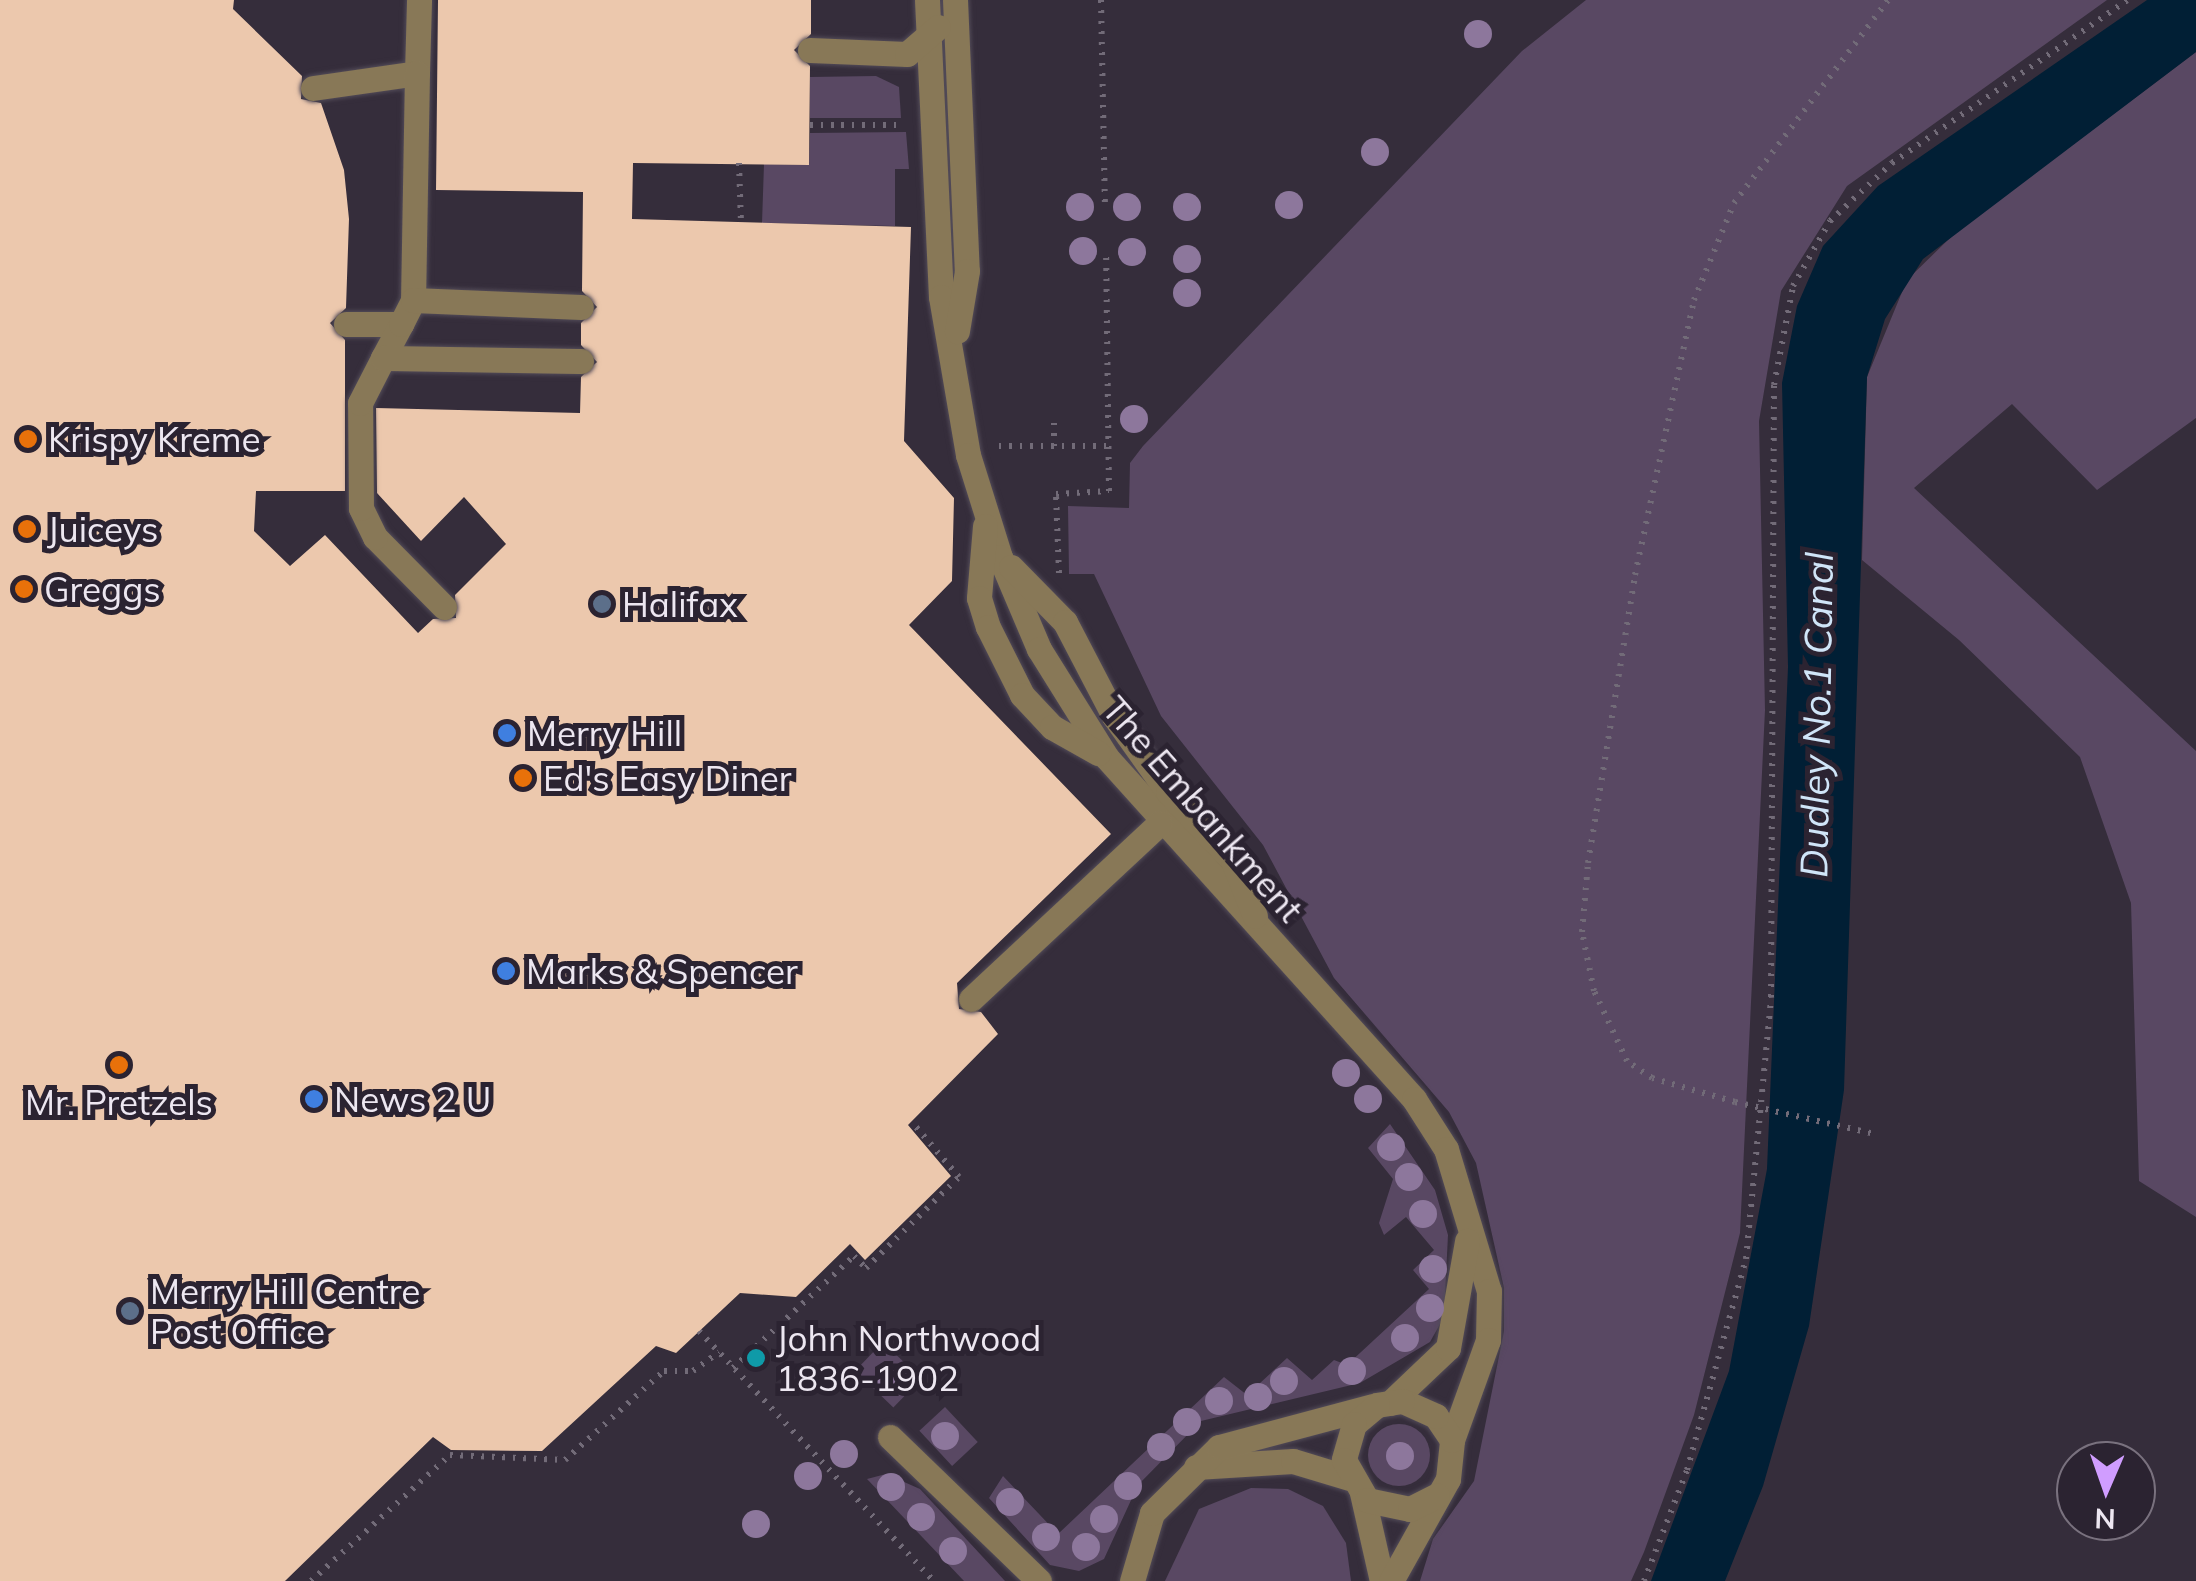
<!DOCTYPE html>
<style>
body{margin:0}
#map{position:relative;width:2196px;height:1581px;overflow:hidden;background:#352d3b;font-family:Mulish,sans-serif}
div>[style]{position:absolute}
.green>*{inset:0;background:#594863;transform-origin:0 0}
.round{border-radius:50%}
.water>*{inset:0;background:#011f35}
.building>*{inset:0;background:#ecc8ad}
.path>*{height:6px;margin-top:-3px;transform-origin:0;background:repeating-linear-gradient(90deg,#726b78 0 2.5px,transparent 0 10.5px)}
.roads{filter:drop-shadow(0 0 2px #524b58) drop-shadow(0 0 2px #524b58)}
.minor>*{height:25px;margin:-12.5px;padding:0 12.5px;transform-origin:12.5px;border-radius:12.5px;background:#887857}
.path-bridge>*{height:6px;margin-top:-3px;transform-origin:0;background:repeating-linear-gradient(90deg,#726b78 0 2.5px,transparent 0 10.5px)}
.trees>*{width:28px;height:28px;margin:-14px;border-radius:50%;background:#8d779c}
.dots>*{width:28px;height:28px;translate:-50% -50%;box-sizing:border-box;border:5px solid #2b2331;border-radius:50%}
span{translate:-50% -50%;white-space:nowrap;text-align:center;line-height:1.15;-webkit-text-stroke:10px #2b2331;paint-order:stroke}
.poi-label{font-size:35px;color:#ede7f1}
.left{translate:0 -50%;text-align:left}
.street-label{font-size:35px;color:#ede7f1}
.water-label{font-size:38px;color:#d0e5f8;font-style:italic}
.north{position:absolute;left:2056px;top:1441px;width:100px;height:100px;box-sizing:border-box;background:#2b2331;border:2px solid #79717e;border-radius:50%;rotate:182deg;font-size:28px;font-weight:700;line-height:40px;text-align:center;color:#ede7f1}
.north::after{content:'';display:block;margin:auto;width:35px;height:45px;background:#d09dff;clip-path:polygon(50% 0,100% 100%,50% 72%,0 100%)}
</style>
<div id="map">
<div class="green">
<i style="clip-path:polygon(1586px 0,2107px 0,1847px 186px,1781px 291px,1759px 421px,1765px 710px,1740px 1233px,1694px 1415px,1644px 1552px,1631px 1581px,1420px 1581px,1433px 1539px,1474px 1481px,1504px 1331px,1504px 1288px,1476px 1163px,1449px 1112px,1334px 978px,1263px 845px,1161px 716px,1094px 574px,1069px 574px,1068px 506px,1129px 508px,1130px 463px,1143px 446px,1522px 51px)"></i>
<i style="clip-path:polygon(2196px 52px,2196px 418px,2097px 490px,2012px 404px,1914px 488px,2196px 751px,2196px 1217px,2139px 1181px,2131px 903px,2080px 757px,1959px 640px,1862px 560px,1867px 377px,1907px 280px,1954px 234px)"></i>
<i style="clip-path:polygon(876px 76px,899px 87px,901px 118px,810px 118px,810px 77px)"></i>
<i style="clip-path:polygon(906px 132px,909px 169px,895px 169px,895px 226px,762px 223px,764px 164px,809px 165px,810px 133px)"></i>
<i style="clip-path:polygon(1390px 1124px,1435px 1190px,1448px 1235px,1444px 1317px,1430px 1342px,1360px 1383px,1201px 1421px,1138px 1485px,1104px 1559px,1079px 1571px,1050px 1565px,989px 1498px,1003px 1476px,1058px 1534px,1224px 1377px,1247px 1395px,1287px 1358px,1312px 1380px,1334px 1360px,1347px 1365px,1429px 1289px,1413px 1270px,1434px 1250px,1406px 1217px,1384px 1235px,1379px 1223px,1393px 1179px,1368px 1148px)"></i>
<i style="left:883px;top:1342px;width:53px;height:40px;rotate:44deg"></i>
<i style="left:945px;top:1407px;width:48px;height:35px;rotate:47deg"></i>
<i class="round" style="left:1368px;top:1424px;width:62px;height:62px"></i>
<i style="clip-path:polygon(886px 1474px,920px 1489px,1005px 1581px,964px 1581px,867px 1479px)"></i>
<i style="clip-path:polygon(1251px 1488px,1288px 1489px,1323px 1506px,1346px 1543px,1351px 1581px,1165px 1581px,1199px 1509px)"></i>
</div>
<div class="water">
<i style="clip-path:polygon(2147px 0,2196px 0,2196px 52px,1923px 259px,1885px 319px,1867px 377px,1844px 1090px,1809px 1326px,1763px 1486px,1725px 1581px,1651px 1581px,1729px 1371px,1767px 1169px,1788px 667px,1782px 383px,1797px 306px,1823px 246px,1878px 186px)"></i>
</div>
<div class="building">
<i style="clip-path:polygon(0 0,234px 0,233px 9px,302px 76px,301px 99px,321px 103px,344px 170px,349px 219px,346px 308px,330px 323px,345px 340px,345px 491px,256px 491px,254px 531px,290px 566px,325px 535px,418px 633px,433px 619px,456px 618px,455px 595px,506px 544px,464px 497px,421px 541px,377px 493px,376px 408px,580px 413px,581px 377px,597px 362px,581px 345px,581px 323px,597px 307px,582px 291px,583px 192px,436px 190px,438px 0,811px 0,811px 34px,794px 50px,810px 66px,809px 165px,633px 163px,632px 219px,911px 227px,904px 441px,954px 498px,952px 581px,909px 625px,1111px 834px,957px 983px,959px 1009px,981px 1012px,998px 1034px,908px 1125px,951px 1176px,865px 1260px,850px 1244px,796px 1297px,740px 1293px,676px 1353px,656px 1346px,542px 1451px,451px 1450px,433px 1437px,285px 1581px,0 1581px)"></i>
</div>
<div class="path">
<i style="left:1101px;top:0;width:208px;rotate:88.9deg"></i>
<i style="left:810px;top:125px;width:93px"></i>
<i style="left:739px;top:163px;width:60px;rotate:88.1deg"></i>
<i style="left:1054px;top:423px;width:23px;rotate:90deg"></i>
<i style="left:999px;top:446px;width:109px"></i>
<i style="left:1059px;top:573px;width:79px;rotate:-92.2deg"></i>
<i style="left:1056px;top:494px;width:53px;rotate:-3.2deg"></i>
<i style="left:1109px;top:491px;width:236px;rotate:-90.7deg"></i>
<i style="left:1735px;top:1102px;width:86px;rotate:-163.9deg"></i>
<i style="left:1652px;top:1078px;width:30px;rotate:-146deg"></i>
<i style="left:1627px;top:1061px;width:77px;rotate:-115.2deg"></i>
<i style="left:1594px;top:991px;width:60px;rotate:-101.5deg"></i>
<i style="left:1582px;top:932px;width:69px;rotate:-85deg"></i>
<i style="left:1588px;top:863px;width:292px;rotate:-80.7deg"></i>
<i style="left:1635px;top:575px;width:281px;rotate:-77.9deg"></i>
<i style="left:1694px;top:300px;width:105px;rotate:-67.6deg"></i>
<i style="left:1734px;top:203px;width:255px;rotate:-52.8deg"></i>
<i style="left:699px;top:1331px;width:343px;rotate:46.8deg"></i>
<i style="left:733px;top:1368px;width:165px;rotate:-42.8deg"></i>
<i style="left:854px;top:1256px;width:17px;rotate:45deg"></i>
<i style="left:866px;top:1268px;width:130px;rotate:-44.4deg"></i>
<i style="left:959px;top:1177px;width:66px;rotate:-130.7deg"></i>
<i style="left:311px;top:1581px;width:188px;rotate:-42.2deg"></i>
<i style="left:450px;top:1455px;width:115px;rotate:2.5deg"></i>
<i style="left:565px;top:1460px;width:133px;rotate:-42deg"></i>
<i style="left:664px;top:1371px;width:29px"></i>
<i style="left:693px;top:1371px;width:32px;rotate:-36deg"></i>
<i style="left:1644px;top:1581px;width:119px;rotate:-68.8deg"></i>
<i style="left:1687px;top:1470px;width:219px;rotate:-74.4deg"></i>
<i style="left:1746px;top:1259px;width:263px;rotate:-84.5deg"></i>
<i style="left:1771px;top:997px;width:612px;rotate:-89.72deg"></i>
<i style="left:1774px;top:385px;width:101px;rotate:-79.1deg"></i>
<i style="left:1793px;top:286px;width:75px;rotate:-60.4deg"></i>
<i style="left:1830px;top:221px;width:85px;rotate:-43.1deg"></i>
<i style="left:1892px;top:163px;width:286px;rotate:-34.7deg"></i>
</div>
<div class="roads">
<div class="minor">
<i style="left:927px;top:0;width:297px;rotate:87.3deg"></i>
<i style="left:941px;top:297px;width:160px;rotate:80.3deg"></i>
<i style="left:968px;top:455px;width:107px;rotate:72.6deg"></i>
<i style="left:1000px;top:557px;width:100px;rotate:67deg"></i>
<i style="left:1039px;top:649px;width:128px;rotate:58deg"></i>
<i style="left:1107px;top:758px;width:459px;rotate:48deg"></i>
<i style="left:1414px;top:1099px;width:59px;rotate:57.4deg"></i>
<i style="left:1446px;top:1149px;width:148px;rotate:73.2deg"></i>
<i style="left:1489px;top:1291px;width:49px;rotate:91.2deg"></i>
<i style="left:1488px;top:1340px;width:106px;rotate:109.8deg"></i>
<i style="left:955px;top:0;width:271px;rotate:87.5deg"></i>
<i style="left:967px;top:271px;width:61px;rotate:99.5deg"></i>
<i style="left:810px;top:50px;width:97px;rotate:2.4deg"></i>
<i style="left:907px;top:54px;width:41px;rotate:-41.1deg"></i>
<i style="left:417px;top:73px;width:73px;rotate:-88.4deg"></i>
<i style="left:313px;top:88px;width:105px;rotate:-8.2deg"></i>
<i style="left:417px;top:73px;width:227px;rotate:91deg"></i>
<i style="left:346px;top:324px;width:55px"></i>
<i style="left:401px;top:324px;width:38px;rotate:118deg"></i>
<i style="left:401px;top:324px;width:27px;rotate:-63deg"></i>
<i style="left:413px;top:300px;width:168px;rotate:2.4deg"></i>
<i style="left:985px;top:526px;width:72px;rotate:94.8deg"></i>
<i style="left:979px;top:598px;width:30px;rotate:73deg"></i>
<i style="left:988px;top:627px;width:76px;rotate:63.4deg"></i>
<i style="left:1022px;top:695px;width:44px;rotate:46.8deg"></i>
<i style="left:1052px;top:727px;width:53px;rotate:29.5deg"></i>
<i style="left:1011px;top:567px;width:77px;rotate:45.5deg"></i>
<i style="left:1065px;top:622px;width:106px;rotate:62.5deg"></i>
<i style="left:1114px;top:716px;width:93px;rotate:54.6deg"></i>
<i style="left:1168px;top:792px;width:95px;rotate:46.7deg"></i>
<i style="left:1233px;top:861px;width:59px;rotate:68.2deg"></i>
<i style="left:444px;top:607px;width:98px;rotate:-134.6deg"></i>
<i style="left:375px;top:537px;width:32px;rotate:-116deg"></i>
<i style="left:361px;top:508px;width:105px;rotate:-90.5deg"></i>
<i style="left:360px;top:403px;width:51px;rotate:-62.9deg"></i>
<i style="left:383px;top:358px;width:198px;rotate:0.9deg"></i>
<i style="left:971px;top:999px;width:258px;rotate:-43deg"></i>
<i style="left:1390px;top:1403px;width:80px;rotate:-43.5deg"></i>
<i style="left:1448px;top:1348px;width:109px;rotate:-79.9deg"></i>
<i style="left:890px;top:1437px;width:207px;rotate:44deg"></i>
<i style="left:1196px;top:1467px;width:97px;rotate:-3.5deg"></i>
<i style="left:1293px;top:1461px;width:59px;rotate:16.9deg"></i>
<i style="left:1362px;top:1493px;width:90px;rotate:77.2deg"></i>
<i style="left:1132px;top:1581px;width:71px;rotate:-73.6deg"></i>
<i style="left:1152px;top:1513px;width:94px;rotate:-44.6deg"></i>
<i style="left:1219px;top:1447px;width:159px;rotate:-14.9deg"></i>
<i style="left:1391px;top:1581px;width:117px;rotate:-60.8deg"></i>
<i style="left:1448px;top:1479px;width:39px;rotate:-84deg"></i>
<i style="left:1452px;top:1440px;width:29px;rotate:-124deg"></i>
<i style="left:1436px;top:1416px;width:37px;rotate:-156deg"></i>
<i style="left:1402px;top:1401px;width:25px;rotate:171deg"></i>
<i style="left:1377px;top:1405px;width:30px;rotate:140deg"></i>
<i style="left:1354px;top:1424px;width:37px;rotate:106deg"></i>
<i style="left:1344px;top:1460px;width:46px;rotate:60.1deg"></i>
<i style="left:1367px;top:1500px;width:44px;rotate:11.8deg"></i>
<i style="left:1410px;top:1509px;width:30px;rotate:-27deg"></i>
</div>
</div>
<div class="path-bridge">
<i style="left:1735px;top:1102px;width:144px;rotate:12.9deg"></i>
</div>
<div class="trees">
<i style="left:1478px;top:34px"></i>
<i style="left:1375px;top:152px"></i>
<i style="left:1289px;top:205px"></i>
<i style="left:1080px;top:207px"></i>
<i style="left:1127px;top:207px"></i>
<i style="left:1187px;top:207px"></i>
<i style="left:1083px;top:251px"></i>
<i style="left:1132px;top:252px"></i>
<i style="left:1187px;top:259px"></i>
<i style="left:1187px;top:293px"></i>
<i style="left:1134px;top:419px"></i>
<i style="left:1346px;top:1073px"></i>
<i style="left:1368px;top:1099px"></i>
<i style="left:1391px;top:1147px"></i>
<i style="left:1409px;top:1177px"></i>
<i style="left:1423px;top:1214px"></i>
<i style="left:1433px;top:1269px"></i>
<i style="left:1430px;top:1308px"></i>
<i style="left:1405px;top:1338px"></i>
<i style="left:1352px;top:1371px"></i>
<i style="left:889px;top:1378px"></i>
<i style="left:1284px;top:1381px"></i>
<i style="left:1258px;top:1397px"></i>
<i style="left:1219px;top:1401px"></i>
<i style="left:1187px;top:1422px"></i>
<i style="left:945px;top:1436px"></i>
<i style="left:1161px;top:1447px"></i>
<i style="left:844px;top:1454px"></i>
<i style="left:1400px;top:1456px"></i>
<i style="left:808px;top:1476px"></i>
<i style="left:1128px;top:1486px"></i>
<i style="left:891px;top:1487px"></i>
<i style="left:1010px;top:1502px"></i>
<i style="left:921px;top:1517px"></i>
<i style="left:1104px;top:1519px"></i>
<i style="left:756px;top:1524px"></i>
<i style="left:1046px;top:1537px"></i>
<i style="left:1086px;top:1547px"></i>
<i style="left:953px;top:1551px"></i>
</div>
<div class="dots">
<i style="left:28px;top:439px;background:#e8710a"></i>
<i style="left:27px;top:529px;background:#e8710a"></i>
<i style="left:24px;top:589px;background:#e8710a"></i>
<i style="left:602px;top:604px;background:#5c6f8a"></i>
<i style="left:507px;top:733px;background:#3f7fe0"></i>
<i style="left:523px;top:778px;background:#e8710a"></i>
<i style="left:506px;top:971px;background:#3f7fe0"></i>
<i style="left:119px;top:1065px;background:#e8710a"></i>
<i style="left:314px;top:1099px;background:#3f7fe0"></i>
<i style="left:130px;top:1311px;background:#5c6f8a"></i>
<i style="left:756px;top:1358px;background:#0f9aa8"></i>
</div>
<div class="poi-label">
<span class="left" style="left:48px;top:439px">Krispy Kreme</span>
<span class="left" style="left:47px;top:529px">Juiceys</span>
<span class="left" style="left:44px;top:589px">Greggs</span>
<span class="left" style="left:622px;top:604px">Halifax</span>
<span class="left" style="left:527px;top:733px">Merry Hill</span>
<span class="left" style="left:543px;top:778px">Ed's Easy Diner</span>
<span class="left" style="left:526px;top:971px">Marks &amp; Spencer</span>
<span class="left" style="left:334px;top:1099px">News 2 U</span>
<span style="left:119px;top:1102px">Mr. Pretzels</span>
<span class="left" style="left:150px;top:1311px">Merry Hill Centre<br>Post Office</span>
<span class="left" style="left:776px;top:1358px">John Northwood<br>1836-1902</span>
</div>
<div class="street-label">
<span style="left:1203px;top:809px;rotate:49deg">The Embankment</span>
</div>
<div class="water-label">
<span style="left:1817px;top:715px;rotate:-89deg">Dudley No.1 Canal</span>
</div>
<div class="north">N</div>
</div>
